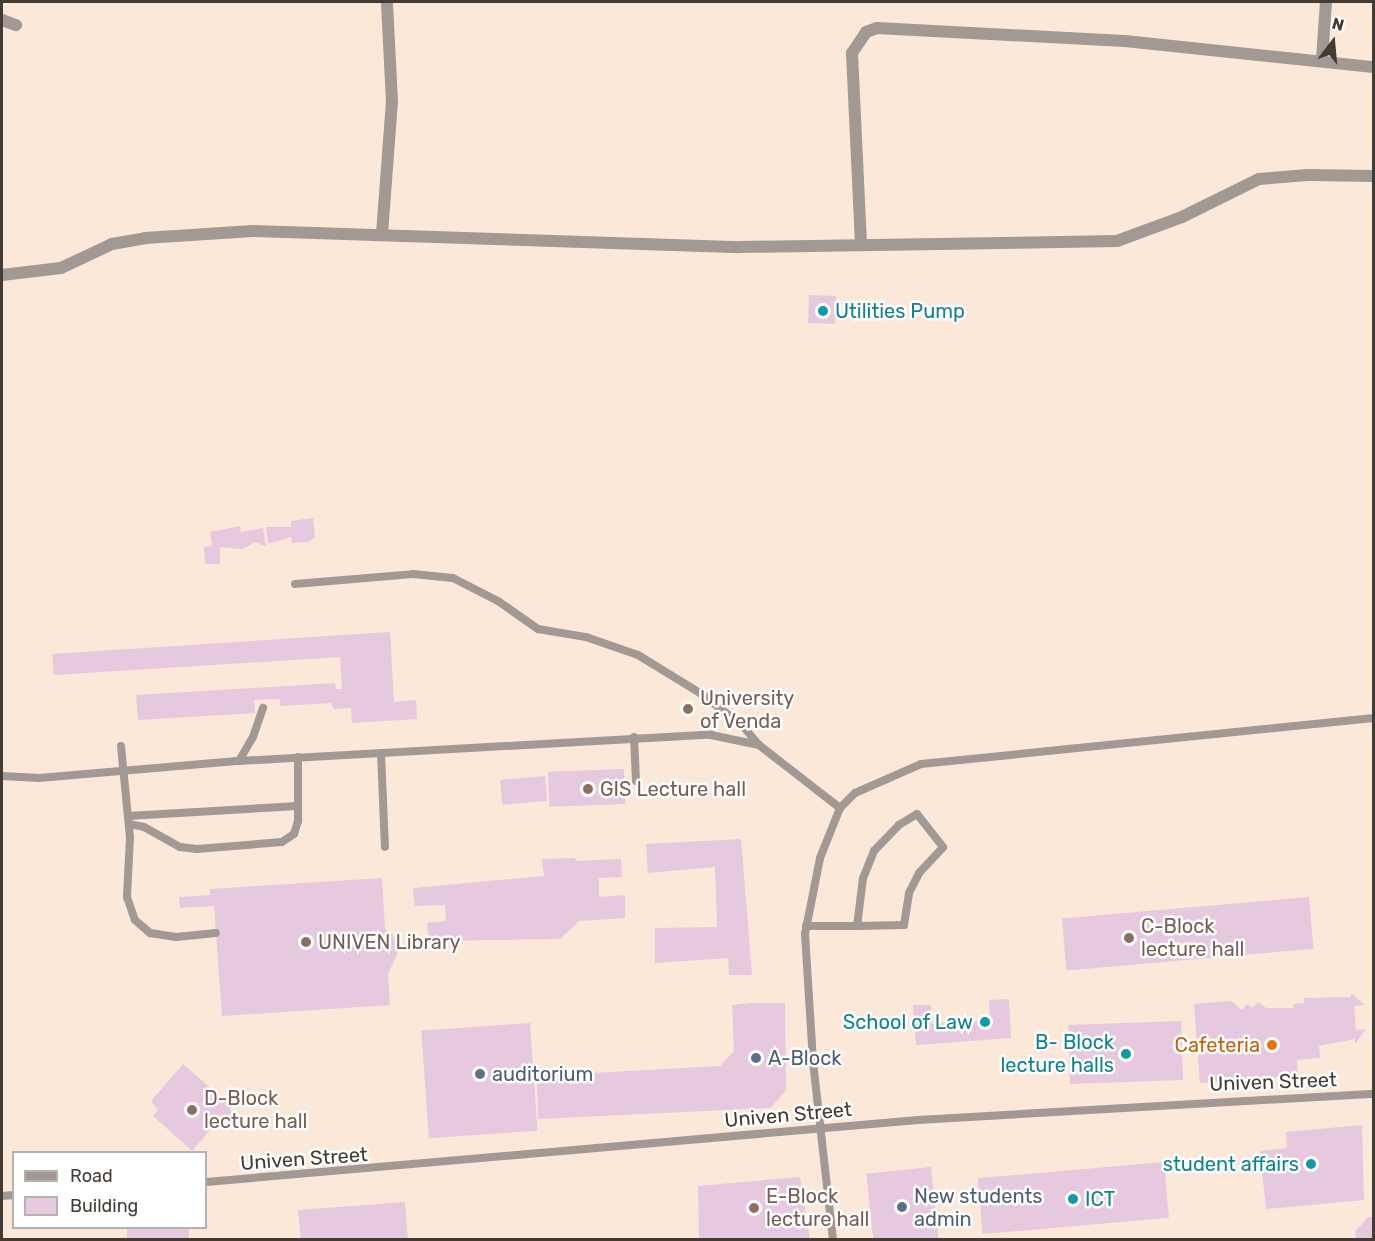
<!DOCTYPE html>
<style>
body{margin:0}
#map{position:relative;width:1375px;height:1241px;overflow:hidden;background:#fbe8d9;font-family:Rubik,sans-serif}
div>[style]{position:absolute}
.building>*{inset:0;background:#e6c8df;transform-origin:0 0}
.service>*{height:8px;margin:-4px;padding:0 4px;transform-origin:4px;border-radius:4px;background:#a29894}
.minor>*{height:12px;margin:-6px;padding:0 6px;transform-origin:6px;border-radius:6px;background:#a29894}
.dots>*{width:16px;height:16px;translate:-50% -50%;box-sizing:border-box;border:3px solid #fff;border-radius:50%}
span{translate:-50% -50%;white-space:nowrap;text-align:center;line-height:1.15;-webkit-text-stroke:5px #fff;paint-order:stroke}
.culture-label{font-size:20px;color:#0d838f}
.left{translate:0 -50%;text-align:left}
.right{translate:-100% -50%;text-align:right}
.education-label{font-size:20px;color:#785e54}
.food-label{font-size:20px;color:#c56008}
.service-label{font-size:20px;color:#4e5e75}
.street-label{font-size:20px;color:#433b35}
.frame{position:absolute;inset:0;border:3px solid #433b35;pointer-events:none}
.legend{position:absolute;left:12px;top:1151px;width:195px;height:78px;box-sizing:border-box;background:#fff;border:2px solid #b4b1ae;margin:0;padding:8px 10px;list-style:none;font-size:18px;color:#433b35}
.legend li{display:flex;align-items:center;gap:12px;height:30px}
.legend b{width:30px;border:2px solid #b4b1ae}
.north{position:absolute;left:1303px;top:12px;width:60px;height:60px;-webkit-text-stroke:4px #fff;paint-order:stroke;rotate:16deg;font-size:16px;font-weight:700;line-height:24px;text-align:center;color:#433b35}
.north::after{content:'';display:block;margin:auto;width:21px;height:27px;background:#433b35;clip-path:polygon(50% 0,100% 100%,50% 72%,0 100%)}
</style>
<div id="map">
<div class="building">
<i style="left:836px;top:296px;width:28px;height:27px;rotate:92deg"></i>
<i style="clip-path:polygon(313px 518px,315px 538px,308px 542px,292px 543px,291px 537px,268px 544px,266px 527px,291px 527px,291px 521px)"></i>
<i style="clip-path:polygon(240px 526px,241px 532px,263px 528px,266px 546px,255px 542px,242px 549px,220px 547px,220px 564px,205px 564px,204px 547px,212px 546px,210px 532px)"></i>
<i style="clip-path:polygon(390px 632px,394px 702px,416px 700px,417px 719px,352px 723px,351px 708px,334px 709px,331px 703px,280px 706px,280px 699px,254px 700px,255px 713px,138px 720px,136px 695px,335px 683px,336px 689px,342px 689px,340px 657px,54px 675px,52px 654px)"></i>
<i style="left:624px;top:769px;width:35px;height:76px;rotate:88deg"></i>
<i style="left:545px;top:776px;width:25px;height:45px;rotate:85deg"></i>
<i style="clip-path:polygon(741px 839px,752px 975px,729px 975px,728px 958px,655px 963px,655px 928px,717px 927px,715px 867px,648px 873px,646px 844px)"></i>
<i style="clip-path:polygon(576px 858px,575px 861px,621px 859px,622px 877px,599px 878px,599px 897px,625px 895px,625px 918px,579px 921px,560px 939px,429px 941px,427px 923px,446px 921px,445px 905px,415px 906px,413px 888px,544px 876px,542px 859px)"></i>
<i style="clip-path:polygon(382px 878px,385px 929px,393px 935px,399px 950px,388px 974px,390px 1005px,222px 1016px,214px 906px,180px 908px,179px 897px,210px 895px,210px 889px)"></i>
<i style="left:1309px;top:897px;width:52px;height:248px;rotate:85deg"></i>
<i style="clip-path:polygon(1351px 993px,1365px 1005px,1354px 1006px,1356px 1030px,1366px 1029px,1355px 1044px,1355px 1039px,1319px 1046px,1320px 1058px,1297px 1060px,1298px 1076px,1200px 1083px,1194px 1004px,1231px 1001px,1242px 1010px,1247px 1004px,1253px 1008px,1258px 1002px,1266px 1008px,1293px 1008px,1293px 1004px,1304px 1003px,1304px 998px,1351px 997px)"></i>
<i style="clip-path:polygon(1009px 999px,1011px 1038px,916px 1045px,913px 1005px,931px 1005px,932px 1024px,990px 1020px,989px 1000px)"></i>
<i style="clip-path:polygon(751px 1003px,785px 1003px,786px 1090px,771px 1108px,538px 1119px,537px 1076px,720px 1066px,734px 1051px,732px 1005px)"></i>
<i style="left:1181px;top:1021px;width:59px;height:113px;rotate:88deg"></i>
<i style="left:530px;top:1023px;width:108px;height:109px;rotate:86deg"></i>
<i style="clip-path:polygon(183px 1064px,230px 1105px,233px 1123px,217px 1122px,192px 1151px,153px 1116px,158px 1110px,151px 1101px)"></i>
<i style="clip-path:polygon(1362px 1125px,1364px 1200px,1266px 1209px,1260px 1151px,1287px 1148px,1286px 1132px)"></i>
<i style="left:1164px;top:1162px;width:56px;height:187px;rotate:85deg"></i>
<i style="left:931px;top:1167px;width:73px;height:65px;rotate:84deg"></i>
<i style="clip-path:polygon(800px 1177px,810px 1240px,699px 1240px,698px 1186px)"></i>
<i style="clip-path:polygon(405px 1202px,408px 1240px,301px 1240px,298px 1210px)"></i>
<i style="clip-path:polygon(1368px 1217px,1374px 1217px,1374px 1240px,1357px 1240px,1355px 1232px)"></i>
<i style="left:127px;top:1228px;width:62px;height:12px"></i>
</div>
<div class="service">
<i style="left:295px;top:584px;width:118px;rotate:-4.8deg"></i>
<i style="left:413px;top:574px;width:40px;rotate:5.7deg"></i>
<i style="left:453px;top:578px;width:51px;rotate:27.1deg"></i>
<i style="left:498px;top:601px;width:49px;rotate:35deg"></i>
<i style="left:538px;top:629px;width:49px;rotate:9.5deg"></i>
<i style="left:586px;top:637px;width:55px;rotate:19.1deg"></i>
<i style="left:638px;top:655px;width:73px;rotate:31.5deg"></i>
<i style="left:700px;top:693px;width:53px;rotate:37.3deg"></i>
<i style="left:742px;top:725px;width:26px;rotate:50deg"></i>
<i style="left:634px;top:737px;width:44px;rotate:87.4deg"></i>
<i style="left:121px;top:746px;width:91px;rotate:84.4deg"></i>
<i style="left:130px;top:837px;width:60px;rotate:92.9deg"></i>
<i style="left:127px;top:897px;width:24px;rotate:71deg"></i>
<i style="left:135px;top:920px;width:20px;rotate:41deg"></i>
<i style="left:150px;top:933px;width:26px;rotate:9deg"></i>
<i style="left:176px;top:937px;width:40px;rotate:-5.7deg"></i>
<i style="left:381px;top:753px;width:94px;rotate:87.6deg"></i>
<i style="left:239px;top:761px;width:28px;rotate:-60deg"></i>
<i style="left:253px;top:737px;width:31px;rotate:-71deg"></i>
<i style="left:2px;top:776px;width:37px;rotate:3deg"></i>
<i style="left:39px;top:778px;width:201px;rotate:-4.9deg"></i>
<i style="left:239px;top:761px;width:473px;rotate:-3.2deg"></i>
<i style="left:711px;top:735px;width:49px;rotate:11.8deg"></i>
<i style="left:759px;top:745px;width:103px;rotate:37.9deg"></i>
<i style="left:840px;top:808px;width:21px;rotate:-45deg"></i>
<i style="left:855px;top:793px;width:72px;rotate:-23.7deg"></i>
<i style="left:921px;top:764px;width:455px;rotate:-5.8deg"></i>
<i style="left:128px;top:816px;width:170px;rotate:-3.4deg"></i>
<i style="left:129px;top:824px;width:15px;rotate:11deg"></i>
<i style="left:144px;top:827px;width:41px;rotate:29.1deg"></i>
<i style="left:180px;top:847px;width:17px;rotate:7deg"></i>
<i style="left:197px;top:849px;width:85px;rotate:-4.7deg"></i>
<i style="left:282px;top:842px;width:14px;rotate:-34deg"></i>
<i style="left:294px;top:834px;width:14px;rotate:-73deg"></i>
<i style="left:298px;top:821px;width:64px;rotate:-90deg"></i>
<i style="left:806px;top:926px;width:51px"></i>
<i style="left:857px;top:926px;width:47px;rotate:-1.2deg"></i>
<i style="left:904px;top:925px;width:32px;rotate:-81deg"></i>
<i style="left:909px;top:893px;width:22px;rotate:-63deg"></i>
<i style="left:919px;top:873px;width:35px;rotate:-47deg"></i>
<i style="left:943px;top:847px;width:42px;rotate:-128.2deg"></i>
<i style="left:917px;top:814px;width:21px;rotate:149deg"></i>
<i style="left:899px;top:825px;width:36px;rotate:134deg"></i>
<i style="left:874px;top:851px;width:29px;rotate:112deg"></i>
<i style="left:863px;top:878px;width:48px;rotate:97.1deg"></i>
<i style="left:206px;top:1182px;width:715px;rotate:-4.98deg"></i>
<i style="left:918px;top:1120px;width:457px;rotate:-3.3deg"></i>
<i style="left:2px;top:1196px;width:12px;rotate:-5deg"></i>
<i style="left:833px;top:1240px;width:180px;rotate:-96.4deg"></i>
<i style="left:813px;top:1061px;width:127px;rotate:-93.6deg"></i>
<i style="left:805px;top:934px;width:77px;rotate:-78.8deg"></i>
<i style="left:820px;top:858px;width:54px;rotate:-68.2deg"></i>
</div>
<div class="minor">
<i style="left:2px;top:20px;width:15px;rotate:20deg"></i>
<i style="left:1322px;top:59px;width:57px;rotate:-86deg"></i>
<i style="left:382px;top:234px;width:132px;rotate:-85.7deg"></i>
<i style="left:392px;top:102px;width:100px;rotate:-92.9deg"></i>
<i style="left:861px;top:244px;width:191px;rotate:-92.7deg"></i>
<i style="left:852px;top:53px;width:25px;rotate:-56deg"></i>
<i style="left:866px;top:32px;width:12px;rotate:-20deg"></i>
<i style="left:877px;top:28px;width:248px;rotate:3deg"></i>
<i style="left:1125px;top:41px;width:250px;rotate:6deg"></i>
<i style="left:2px;top:275px;width:59px;rotate:-6.8deg"></i>
<i style="left:61px;top:268px;width:56px;rotate:-25.2deg"></i>
<i style="left:112px;top:244px;width:34px;rotate:-10deg"></i>
<i style="left:145px;top:238px;width:108px;rotate:-3.7deg"></i>
<i style="left:253px;top:231px;width:487px;rotate:1.9deg"></i>
<i style="left:740px;top:247px;width:377px;rotate:-0.9deg"></i>
<i style="left:1117px;top:241px;width:69px;rotate:-20.3deg"></i>
<i style="left:1182px;top:217px;width:86px;rotate:-26.3deg"></i>
<i style="left:1259px;top:179px;width:49px;rotate:-4.7deg"></i>
<i style="left:1308px;top:175px;width:66px;rotate:0.9deg"></i>
</div>
<div class="dots">
<i style="left:823px;top:311px;background:#0f9aa8"></i>
<i style="left:688px;top:709px;background:#8d6e63"></i>
<i style="left:588px;top:789px;background:#8d6e63"></i>
<i style="left:1129px;top:938px;background:#8d6e63"></i>
<i style="left:306px;top:942px;background:#8d6e63"></i>
<i style="left:985px;top:1022px;background:#0f9aa8"></i>
<i style="left:1272px;top:1045px;background:#e8710a"></i>
<i style="left:1126px;top:1054px;background:#0f9aa8"></i>
<i style="left:756px;top:1058px;background:#5c6f8a"></i>
<i style="left:480px;top:1074px;background:#5c6f8a"></i>
<i style="left:192px;top:1110px;background:#8d6e63"></i>
<i style="left:1311px;top:1164px;background:#0f9aa8"></i>
<i style="left:1073px;top:1199px;background:#0f9aa8"></i>
<i style="left:902px;top:1207px;background:#5c6f8a"></i>
<i style="left:754px;top:1208px;background:#8d6e63"></i>
</div>
<div class="culture-label">
<span class="left" style="left:835px;top:311px">Utilities Pump</span>
<span class="right" style="left:973px;top:1022px">School of Law</span>
<span class="right" style="left:1114px;top:1054px">B- Block<br>lecture halls</span>
<span class="right" style="left:1299px;top:1164px">student affairs</span>
<span class="left" style="left:1085px;top:1199px">ICT</span>
</div>
<div class="education-label">
<span class="left" style="left:700px;top:710px">University<br>of Venda</span>
<span class="left" style="left:600px;top:789px">GIS Lecture hall</span>
<span class="left" style="left:1141px;top:938px">C-Block<br>lecture hall</span>
<span class="left" style="left:318px;top:942px">UNIVEN Library</span>
<span class="left" style="left:204px;top:1110px">D-Block<br>lecture hall</span>
<span class="left" style="left:766px;top:1208px">E-Block<br>lecture hall</span>
</div>
<div class="food-label">
<span class="right" style="left:1260px;top:1045px">Cafeteria</span>
</div>
<div class="service-label">
<span class="left" style="left:768px;top:1058px">A-Block</span>
<span class="left" style="left:492px;top:1074px">auditorium</span>
<span class="left" style="left:914px;top:1208px">New students<br>admin</span>
</div>
<div class="street-label">
<span style="left:1273px;top:1082px;rotate:-2deg">Univen Street</span>
<span style="left:788px;top:1115px;rotate:-5deg">Univen Street</span>
<span style="left:304px;top:1159px;rotate:-4deg">Univen Street</span>
</div>
<div class="frame"></div>
<ul class="legend">
<li><b style="height:8px;background:#a29894"></b>Road</li>
<li><b style="height:16px;background:#e6c8df"></b>Building</li>
</ul>
<div class="north">N</div>
</div>
